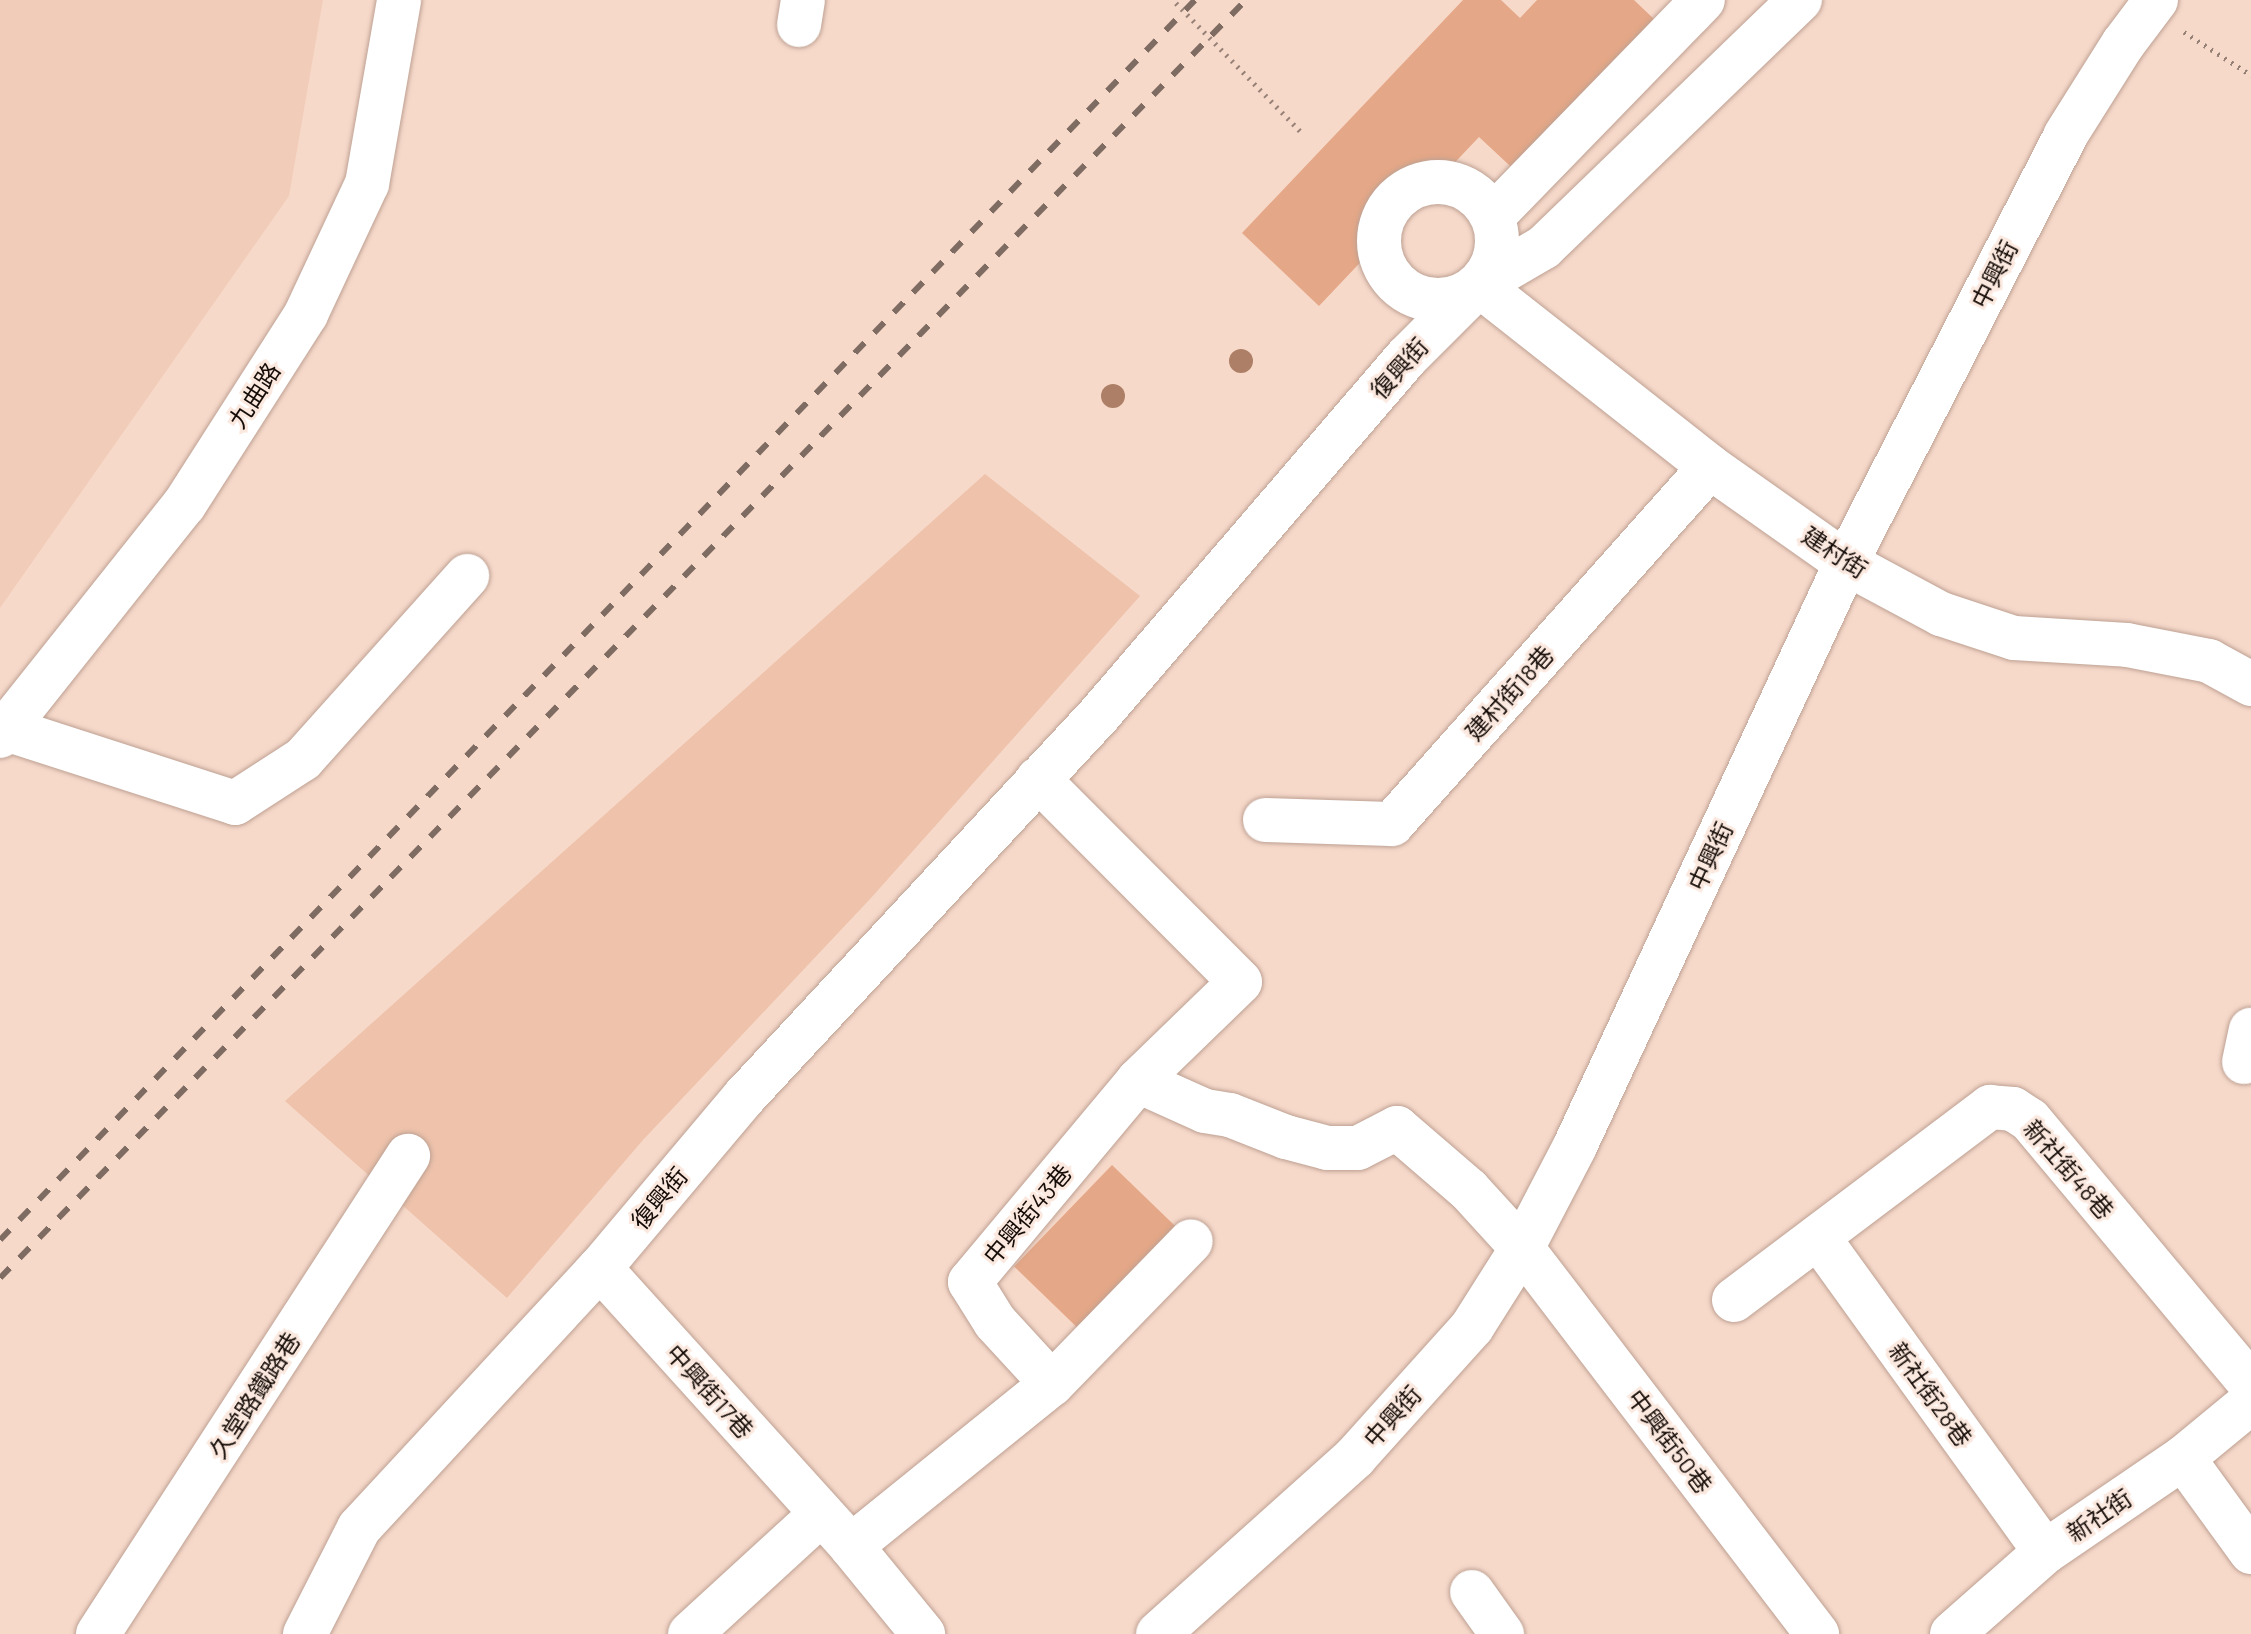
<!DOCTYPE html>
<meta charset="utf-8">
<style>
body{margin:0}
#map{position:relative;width:2251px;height:1634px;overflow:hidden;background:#f7d9ca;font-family:Barlow,"Noto Sans TC",sans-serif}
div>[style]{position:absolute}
.built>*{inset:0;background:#f1ccb9}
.green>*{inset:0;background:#eec2ab}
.building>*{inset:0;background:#e4a787;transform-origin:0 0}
.path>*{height:5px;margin-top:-2.5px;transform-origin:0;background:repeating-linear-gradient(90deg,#958075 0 2px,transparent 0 8px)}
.roads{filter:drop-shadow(0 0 2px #bda193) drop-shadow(0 0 2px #bda193)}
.minor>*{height:44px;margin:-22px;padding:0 22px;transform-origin:22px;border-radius:22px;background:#fff}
.minor>.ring{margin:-22px;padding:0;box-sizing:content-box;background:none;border:44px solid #fff;border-radius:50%}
.rail>*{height:6px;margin-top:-3px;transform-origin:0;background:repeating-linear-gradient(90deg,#7e6b62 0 14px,transparent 0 28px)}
.path-bridge>*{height:5px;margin-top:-2.5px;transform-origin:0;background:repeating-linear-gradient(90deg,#958075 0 2px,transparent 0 8px)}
.trees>*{width:24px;height:24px;margin:-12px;border-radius:50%;background:#ac7f66}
span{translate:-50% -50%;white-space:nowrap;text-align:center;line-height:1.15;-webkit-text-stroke:6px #fbe9e0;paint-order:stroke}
.street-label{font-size:24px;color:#170d08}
</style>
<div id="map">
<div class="built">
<i style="clip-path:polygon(0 0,323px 0,289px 196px,0 608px)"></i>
</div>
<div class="green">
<i style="clip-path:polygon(985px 474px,1140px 596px,871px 898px,643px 1140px,507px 1298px,285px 1101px)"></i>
</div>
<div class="building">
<i style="clip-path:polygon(1463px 0,1501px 0,1520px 18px,1537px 0,1634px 0,1677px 41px,1536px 190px,1479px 137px,1319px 306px,1242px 233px)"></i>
<i style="left:1112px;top:1165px;width:95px;height:141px;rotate:44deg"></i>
</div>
<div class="path">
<i style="left:2184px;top:32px;width:80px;rotate:32.7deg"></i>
</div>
<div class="roads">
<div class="minor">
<i style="left:799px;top:25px;width:25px;rotate:-81deg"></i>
<i class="ring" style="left:1379px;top:182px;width:74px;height:74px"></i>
<i style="left:1493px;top:216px;width:301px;rotate:-45.8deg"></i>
<i style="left:1479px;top:285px;width:294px;rotate:38.2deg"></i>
<i style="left:1710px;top:467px;width:166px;rotate:35.2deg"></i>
<i style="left:1846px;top:563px;width:108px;rotate:28.2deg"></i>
<i style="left:1941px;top:614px;width:77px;rotate:18.2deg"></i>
<i style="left:2014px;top:638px;width:113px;rotate:3.5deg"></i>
<i style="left:2127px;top:645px;width:84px;rotate:11deg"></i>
<i style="left:2209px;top:661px;width:48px;rotate:28.7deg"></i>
<i style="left:0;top:727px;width:247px;rotate:17.9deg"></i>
<i style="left:235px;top:803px;width:81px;rotate:-32.9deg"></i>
<i style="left:303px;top:759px;width:246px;rotate:-48.1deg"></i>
<i style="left:0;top:736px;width:295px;rotate:-51.5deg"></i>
<i style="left:184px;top:505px;width:227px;rotate:-57.4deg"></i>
<i style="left:306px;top:314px;width:144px;rotate:-64.9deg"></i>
<i style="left:367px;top:184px;width:187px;rotate:-80.1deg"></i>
<i style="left:1038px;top:779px;width:286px;rotate:45.1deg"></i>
<i style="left:1240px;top:982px;width:142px;rotate:135.9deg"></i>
<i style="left:1138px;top:1081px;width:262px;rotate:129.9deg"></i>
<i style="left:970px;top:1282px;width:47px;rotate:58deg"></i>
<i style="left:995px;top:1322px;width:84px;rotate:47.4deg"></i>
<i style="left:1265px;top:820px;width:127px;rotate:1.8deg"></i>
<i style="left:1392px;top:824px;width:478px;rotate:-48.3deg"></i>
<i style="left:2244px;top:1062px;width:33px;rotate:-78deg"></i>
<i style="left:1138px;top:1081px;width:73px;rotate:24.1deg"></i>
<i style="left:1205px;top:1111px;width:25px;rotate:9deg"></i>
<i style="left:1230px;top:1115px;width:60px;rotate:21.4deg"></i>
<i style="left:1286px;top:1137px;width:42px;rotate:15deg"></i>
<i style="left:1327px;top:1148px;width:31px"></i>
<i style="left:1358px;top:1148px;width:44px;rotate:-27.1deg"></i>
<i style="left:1397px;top:1128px;width:95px;rotate:40.7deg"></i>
<i style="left:1469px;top:1190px;width:79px;rotate:47.6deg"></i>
<i style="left:1522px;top:1248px;width:486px;rotate:52.6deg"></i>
<i style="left:1818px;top:1237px;width:388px;rotate:54.2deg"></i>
<i style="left:600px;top:1268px;width:375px;rotate:47.9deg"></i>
<i style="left:851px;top:1546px;width:114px;rotate:50.7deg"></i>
<i style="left:1734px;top:1300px;width:321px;rotate:-37deg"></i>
<i style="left:1990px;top:1107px;width:23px;rotate:5deg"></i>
<i style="left:2013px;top:1109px;width:20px;rotate:33deg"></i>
<i style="left:2030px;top:1120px;width:344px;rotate:50.1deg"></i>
<i style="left:2183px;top:1458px;width:116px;rotate:54.1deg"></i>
<i style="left:851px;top:1546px;width:258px;rotate:-38.9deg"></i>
<i style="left:1052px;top:1384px;width:199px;rotate:-45.8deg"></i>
<i style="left:1472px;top:1592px;width:52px;rotate:54.5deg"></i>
<i style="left:98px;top:1634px;width:570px;rotate:-57.04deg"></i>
<i style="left:305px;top:1634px;width:119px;rotate:-63deg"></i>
<i style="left:359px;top:1528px;width:355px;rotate:-47.2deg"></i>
<i style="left:600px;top:1268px;width:225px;rotate:-49.9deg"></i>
<i style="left:745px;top:1096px;width:520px;rotate:-47.1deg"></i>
<i style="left:1099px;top:715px;width:472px;rotate:-49.3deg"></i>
<i style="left:1407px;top:357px;width:102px;rotate:-45deg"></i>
<i style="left:1479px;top:285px;width:75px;rotate:-30.3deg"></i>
<i style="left:1544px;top:247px;width:356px;rotate:-44deg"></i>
<i style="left:690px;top:1634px;width:178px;rotate:-42.5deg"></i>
<i style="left:1158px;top:1634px;width:265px;rotate:-41.9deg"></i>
<i style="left:1355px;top:1457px;width:175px;rotate:-48deg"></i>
<i style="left:1472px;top:1327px;width:93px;rotate:-57.7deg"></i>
<i style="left:1522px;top:1248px;width:115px;rotate:-62.5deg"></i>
<i style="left:1575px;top:1146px;width:643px;rotate:-65.07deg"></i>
<i style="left:1846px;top:563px;width:480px;rotate:-62.8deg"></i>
<i style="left:2065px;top:136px;width:109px;rotate:-57.8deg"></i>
<i style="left:2123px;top:44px;width:55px;rotate:-53.1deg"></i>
<i style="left:1952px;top:1634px;width:124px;rotate:-41.4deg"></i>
<i style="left:2045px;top:1552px;width:167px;rotate:-34.3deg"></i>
<i style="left:2183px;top:1458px;width:88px;rotate:-39.5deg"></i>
</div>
</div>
<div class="rail">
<i style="left:0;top:1240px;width:1722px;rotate:-46.06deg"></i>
<i style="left:0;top:1278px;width:1785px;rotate:-45.73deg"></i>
</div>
<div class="path-bridge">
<i style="left:1176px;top:3px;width:178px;rotate:45.9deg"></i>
</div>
<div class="trees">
<i style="left:1241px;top:361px"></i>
<i style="left:1113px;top:396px"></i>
</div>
<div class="street-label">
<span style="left:1994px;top:274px;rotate:-63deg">中興街</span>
<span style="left:1399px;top:368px;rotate:-48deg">復興街</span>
<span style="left:254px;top:395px;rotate:-57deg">九曲路</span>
<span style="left:1835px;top:552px;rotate:33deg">建村街</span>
<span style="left:1509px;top:693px;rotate:-48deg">建村街18巷</span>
<span style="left:1710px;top:856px;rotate:-65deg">中興街</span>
<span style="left:2069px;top:1169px;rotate:49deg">新社街48巷</span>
<span style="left:659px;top:1198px;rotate:-50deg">復興街</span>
<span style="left:1027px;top:1214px;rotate:-50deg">中興街43巷</span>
<span style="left:710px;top:1391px;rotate:48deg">中興街17巷</span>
<span style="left:1931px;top:1394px;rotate:54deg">新社街28巷</span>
<span style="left:254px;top:1395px;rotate:-57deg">久堂路鐵路巷</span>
<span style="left:1392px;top:1416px;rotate:-48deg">中興街</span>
<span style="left:1670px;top:1441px;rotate:53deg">中興街50巷</span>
<span style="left:2099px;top:1515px;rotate:-34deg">新社街</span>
</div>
</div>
